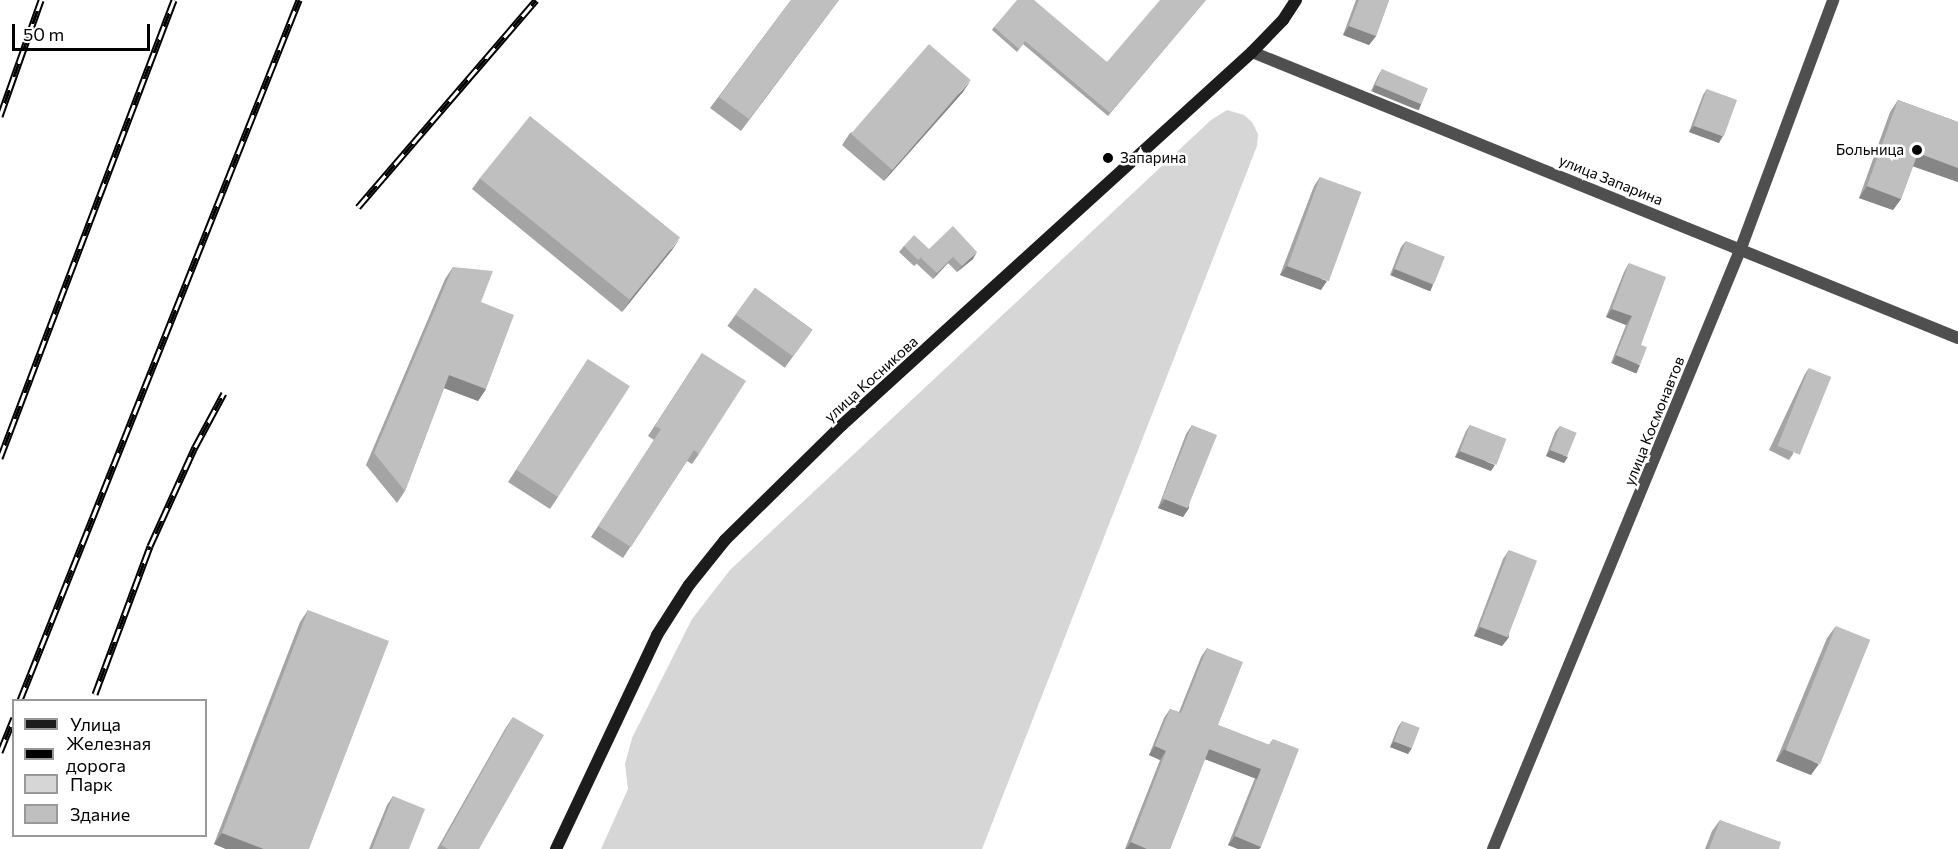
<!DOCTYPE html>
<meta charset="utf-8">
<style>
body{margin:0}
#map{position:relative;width:1958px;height:849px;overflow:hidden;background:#fff;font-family:Commissioner,sans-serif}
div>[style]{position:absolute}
.green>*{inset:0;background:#d6d6d6}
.street>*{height:12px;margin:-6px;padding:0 6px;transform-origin:6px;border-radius:6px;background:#4f4f4f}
.secondary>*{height:12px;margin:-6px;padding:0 6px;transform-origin:6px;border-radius:6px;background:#1c1c1c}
.rail>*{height:7px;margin-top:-3.5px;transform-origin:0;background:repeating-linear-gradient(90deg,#fff 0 14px,#000 0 28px);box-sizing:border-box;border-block:2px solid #000}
.wall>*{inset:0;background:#a4a4a4;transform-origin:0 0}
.shaded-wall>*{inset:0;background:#868686;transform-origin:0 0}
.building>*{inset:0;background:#bfbfbf;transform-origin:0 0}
.dots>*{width:16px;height:16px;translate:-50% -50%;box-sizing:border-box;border:3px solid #fff;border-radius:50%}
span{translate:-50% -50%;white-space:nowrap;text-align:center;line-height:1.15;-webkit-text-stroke:5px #fff;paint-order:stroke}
.poi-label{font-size:15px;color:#000}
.right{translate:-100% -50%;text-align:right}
.left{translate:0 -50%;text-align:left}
.street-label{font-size:15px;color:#000}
.legend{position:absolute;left:12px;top:699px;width:195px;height:138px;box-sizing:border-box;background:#fff;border:2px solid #999;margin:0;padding:8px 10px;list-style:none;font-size:18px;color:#000}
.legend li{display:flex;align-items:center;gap:12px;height:30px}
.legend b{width:30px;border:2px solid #999}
.scale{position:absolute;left:12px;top:24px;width:138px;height:27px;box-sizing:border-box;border:3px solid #000;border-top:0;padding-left:8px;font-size:18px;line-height:21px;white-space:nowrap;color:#000;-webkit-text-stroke:4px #fff;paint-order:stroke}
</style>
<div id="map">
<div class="green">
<i style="clip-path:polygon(1227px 110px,1244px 115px,1252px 122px,1258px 134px,1257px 146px,982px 849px,601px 849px,628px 789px,625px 764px,632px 738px,692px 619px,730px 570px,1211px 120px)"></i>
</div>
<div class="street">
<i style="left:1252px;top:52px;width:762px;rotate:22.05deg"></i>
<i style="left:1493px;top:849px;width:650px;rotate:-67.58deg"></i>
<i style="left:1741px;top:248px;width:265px;rotate:-69.6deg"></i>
</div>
<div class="secondary">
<i style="left:556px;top:849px;width:237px;rotate:-64.7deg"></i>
<i style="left:657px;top:635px;width:59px;rotate:-57.4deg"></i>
<i style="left:689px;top:585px;width:58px;rotate:-51.3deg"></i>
<i style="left:725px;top:540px;width:164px;rotate:-44.5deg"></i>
<i style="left:842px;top:425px;width:554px;rotate:-42.29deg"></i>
<i style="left:1252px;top:52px;width:45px;rotate:-45.9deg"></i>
<i style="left:1283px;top:20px;width:24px;rotate:-57deg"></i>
</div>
<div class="rail">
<i style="left:0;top:116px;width:123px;rotate:-70.5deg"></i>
<i style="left:358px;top:207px;width:273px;rotate:-49.3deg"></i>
<i style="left:0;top:458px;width:490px;rotate:-69.2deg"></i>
<i style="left:95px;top:694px;width:158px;rotate:-69.6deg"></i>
<i style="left:150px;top:546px;width:109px;rotate:-65.6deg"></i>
<i style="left:195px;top:447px;width:61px;rotate:-61.8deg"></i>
<i style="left:20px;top:700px;width:754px;rotate:-68.27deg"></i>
<i style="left:0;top:752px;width:37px;rotate:-68deg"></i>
</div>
<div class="wall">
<i style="clip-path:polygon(791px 0,839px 0,741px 131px,710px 108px)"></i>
<i style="clip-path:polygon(1206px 0,1108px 116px,1023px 44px,1017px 52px,992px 30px,994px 27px,1107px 62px)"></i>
<i style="clip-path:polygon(1356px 0,1389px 0,1376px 36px,1369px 45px,1343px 35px)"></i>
<i style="clip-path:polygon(1382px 69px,1417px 110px,1371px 91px,1378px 76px)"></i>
<i style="clip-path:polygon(1707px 89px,1719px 143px,1689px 132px,1703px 95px)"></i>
<i style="clip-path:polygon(963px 92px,884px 181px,842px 145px,850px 133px)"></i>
<i style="clip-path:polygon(1898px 100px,1958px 122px,1958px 182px,1913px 166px,1901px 199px,1893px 210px,1859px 198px,1890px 112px)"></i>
<i style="clip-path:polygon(1320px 177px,1321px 290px,1280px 275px,1314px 186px)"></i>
<i style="clip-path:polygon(480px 178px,672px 250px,622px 312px,472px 189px)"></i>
<i style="clip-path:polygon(1406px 241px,1433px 285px,1429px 291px,1390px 275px,1401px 247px)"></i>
<i style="clip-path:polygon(904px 246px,929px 249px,973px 259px,957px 272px,948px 263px,933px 279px,917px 264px,918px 263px,914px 266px,899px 252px)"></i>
<i style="clip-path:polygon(1629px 263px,1641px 345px,1635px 373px,1611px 363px,1626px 325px,1606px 317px,1624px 272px)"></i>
<i style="clip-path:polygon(453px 267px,481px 302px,486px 389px,478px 401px,444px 388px,405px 491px,397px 503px,366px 465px,445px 279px)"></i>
<i style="left:755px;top:288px;width:71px;height:47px;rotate:36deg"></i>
<i style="clip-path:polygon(702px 353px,699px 454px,692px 464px,687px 461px,623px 558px,591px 537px,654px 440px,648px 436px)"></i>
<i style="clip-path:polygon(588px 359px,558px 497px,550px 509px,508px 482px)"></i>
<i style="clip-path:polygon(1809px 368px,1793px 454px,1789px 460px,1769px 450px,1805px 374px)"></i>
<i style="clip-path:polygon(1192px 425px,1189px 508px,1183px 517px,1158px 508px,1186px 434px)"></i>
<i style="clip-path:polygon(1470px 425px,1491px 471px,1455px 457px,1466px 431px)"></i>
<i style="clip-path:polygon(1560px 426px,1564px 463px,1546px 456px,1555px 432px)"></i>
<i style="clip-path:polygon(1509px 550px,1509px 637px,1502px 646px,1474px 636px,1503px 559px)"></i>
<i style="clip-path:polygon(308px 610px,309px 849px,226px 849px,214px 844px,300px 622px)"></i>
<i style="clip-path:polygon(1836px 626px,1811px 775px,1776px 761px,1827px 638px)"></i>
<i style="clip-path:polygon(1207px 648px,1218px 725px,1269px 745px,1273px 739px,1261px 847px,1259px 849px,1238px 849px,1228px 845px,1255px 778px,1205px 759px,1170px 849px,1125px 849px,1160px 760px,1149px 755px,1164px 718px,1170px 709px,1179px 712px,1201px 657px)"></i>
<i style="clip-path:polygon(513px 717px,479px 849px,437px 849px,505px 729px)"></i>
<i style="clip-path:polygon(1402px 721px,1408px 754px,1390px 747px,1398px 727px)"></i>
<i style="clip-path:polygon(393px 796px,409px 849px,369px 849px,387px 805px)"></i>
<i style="clip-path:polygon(1720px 820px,1779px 849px,1705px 849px,1712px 831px)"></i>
</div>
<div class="shaded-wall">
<i style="clip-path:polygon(1349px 26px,1376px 36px,1369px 45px,1343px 35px)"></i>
<i style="clip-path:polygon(971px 80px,963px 92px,884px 181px,892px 170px)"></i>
<i style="left:1375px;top:85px;width:50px;height:7px;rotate:22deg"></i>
<i style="clip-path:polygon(1694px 126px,1723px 136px,1719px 143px,1689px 132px)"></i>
<i style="clip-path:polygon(1918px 153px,1958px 168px,1958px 182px,1909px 165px)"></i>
<i style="clip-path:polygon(1867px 186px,1901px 199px,1893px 210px,1859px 198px)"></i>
<i style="clip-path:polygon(680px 238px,672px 250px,622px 312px,630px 300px)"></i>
<i style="clip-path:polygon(977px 252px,973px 259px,957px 272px,962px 266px)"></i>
<i style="clip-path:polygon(953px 257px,948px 263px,933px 279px,937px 273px)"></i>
<i style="clip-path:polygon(1287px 266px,1327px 281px,1321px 290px,1280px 275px)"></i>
<i style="left:1394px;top:269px;width:42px;height:7px;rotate:22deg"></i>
<i style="clip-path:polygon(1612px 309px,1632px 316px,1626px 325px,1606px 317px)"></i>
<i style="left:1616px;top:355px;width:26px;height:9px;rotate:23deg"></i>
<i style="clip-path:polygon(449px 375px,486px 389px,478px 401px,441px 387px)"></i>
<i style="clip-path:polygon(1550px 450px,1568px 457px,1564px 463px,1546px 456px)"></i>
<i style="clip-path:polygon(1460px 451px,1495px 465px,1491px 471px,1455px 457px)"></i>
<i style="clip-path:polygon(1165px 499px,1189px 508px,1183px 517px,1158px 508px)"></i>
<i style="clip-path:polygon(1480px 627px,1509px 637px,1502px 646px,1474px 636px)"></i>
<i style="clip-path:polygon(1394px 741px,1412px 748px,1408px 754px,1390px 747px)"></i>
<i style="clip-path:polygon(1155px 746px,1166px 751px,1160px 760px,1149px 755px)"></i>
<i style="left:1209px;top:749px;width:56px;height:11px;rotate:21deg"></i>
<i style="clip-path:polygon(1784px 749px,1819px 764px,1811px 775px,1776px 761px)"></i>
<i style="clip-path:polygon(222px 833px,264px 849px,226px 849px,214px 844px)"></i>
<i style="clip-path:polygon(1235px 836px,1261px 847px,1259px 849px,1238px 849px,1228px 845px)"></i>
<i style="clip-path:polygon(1131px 842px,1147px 849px,1126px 849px)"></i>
</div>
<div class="building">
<i style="clip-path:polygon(791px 0,839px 0,749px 119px,719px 97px)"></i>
<i style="clip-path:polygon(1017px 0,1034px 0,1107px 62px,1160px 0,1206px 0,1110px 113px,1025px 41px,1019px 49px,994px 27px)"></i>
<i style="clip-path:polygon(1359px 0,1389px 0,1376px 36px,1349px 26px)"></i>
<i style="left:929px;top:44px;width:55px;height:119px;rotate:41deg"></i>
<i style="left:1382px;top:69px;width:50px;height:17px;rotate:23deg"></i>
<i style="left:1707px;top:89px;width:32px;height:39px;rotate:20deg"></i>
<i style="clip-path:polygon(1898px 100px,1958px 122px,1958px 168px,1918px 153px,1901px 199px,1867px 186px)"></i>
<i style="left:530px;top:116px;width:193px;height:80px;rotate:39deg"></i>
<i style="left:1320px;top:177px;width:44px;height:95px;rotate:20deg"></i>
<i style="clip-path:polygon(953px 226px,977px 252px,962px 266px,953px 257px,937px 273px,921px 258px,925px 254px,918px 260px,904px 246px,914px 235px,929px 249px)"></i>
<i style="left:1406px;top:241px;width:42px;height:30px;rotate:22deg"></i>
<i style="clip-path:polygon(1629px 263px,1666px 277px,1641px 345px,1647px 347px,1640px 365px,1616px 355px,1632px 316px,1612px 309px)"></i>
<i style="clip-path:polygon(453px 267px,493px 271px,481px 302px,514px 315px,486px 389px,449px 375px,405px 491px,374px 453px)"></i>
<i style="left:755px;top:288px;width:71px;height:33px;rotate:36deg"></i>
<i style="clip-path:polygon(702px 353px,746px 381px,699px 454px,694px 450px,631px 547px,598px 526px,661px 429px,655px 426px)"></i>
<i style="left:588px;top:359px;width:50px;height:132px;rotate:33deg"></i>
<i style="left:1809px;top:368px;width:24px;height:84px;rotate:22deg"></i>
<i style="left:1192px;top:425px;width:27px;height:79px;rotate:22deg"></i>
<i style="left:1470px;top:425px;width:39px;height:28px;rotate:21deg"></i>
<i style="left:1560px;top:426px;width:18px;height:26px;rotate:22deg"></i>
<i style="left:1509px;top:550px;width:30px;height:82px;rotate:21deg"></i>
<i style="clip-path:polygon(308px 610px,389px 641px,309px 849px,264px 849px,222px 833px)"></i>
<i style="left:1836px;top:626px;width:37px;height:134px;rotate:22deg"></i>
<i style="clip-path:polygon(1207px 648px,1243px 662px,1218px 725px,1270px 745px,1273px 739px,1299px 749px,1261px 847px,1235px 836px,1261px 769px,1209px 749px,1170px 849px,1147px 849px,1131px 842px,1166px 751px,1155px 746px,1170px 709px,1181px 713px)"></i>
<i style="clip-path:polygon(513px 717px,544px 735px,479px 849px,448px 849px,441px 845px)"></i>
<i style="left:1402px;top:721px;width:19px;height:22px;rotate:21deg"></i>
<i style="clip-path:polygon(393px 796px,425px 809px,409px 849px,372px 849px)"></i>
<i style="clip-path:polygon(1720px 820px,1781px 842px,1779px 849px,1709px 849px)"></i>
</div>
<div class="dots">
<i style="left:1917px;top:150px;background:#000"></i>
<i style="left:1108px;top:158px;background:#000"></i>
</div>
<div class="poi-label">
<span class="right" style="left:1904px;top:150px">Больница</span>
<span class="left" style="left:1120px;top:158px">Запарина</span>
</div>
<div class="street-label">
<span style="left:1611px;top:180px;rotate:22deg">улица Запарина</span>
<span style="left:871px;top:379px;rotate:-42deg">улица Косникова</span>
<span style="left:1654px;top:421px;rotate:-68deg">улица Космонавтов</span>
</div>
<ul class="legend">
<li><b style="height:8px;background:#1c1c1c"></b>Улица</li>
<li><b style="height:8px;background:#000"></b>Железная дорога</li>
<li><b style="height:16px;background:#d6d6d6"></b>Парк</li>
<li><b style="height:16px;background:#bfbfbf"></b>Здание</li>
</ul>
<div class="scale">50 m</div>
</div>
